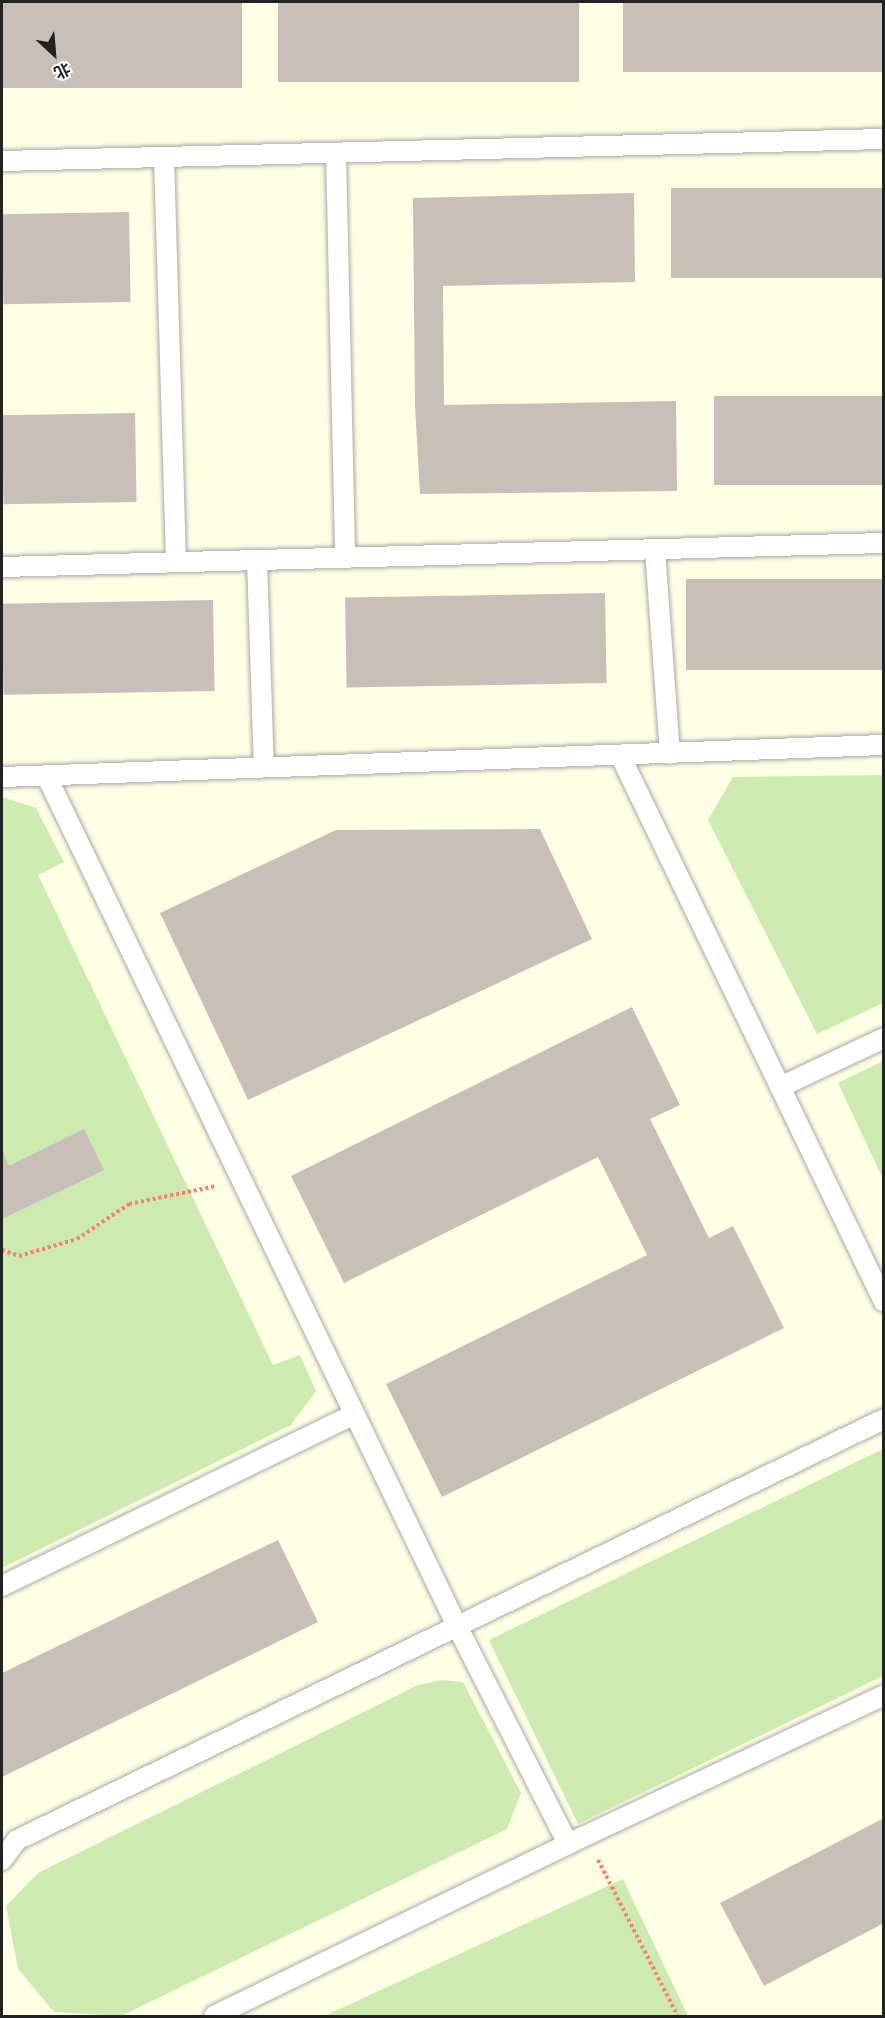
<!DOCTYPE html>
<meta charset="utf-8">
<style>
body{margin:0}
#map{position:relative;width:885px;height:2018px;overflow:hidden;background:#f2efe9;font-family:Poppins,"Noto Sans SC",sans-serif}
div>[style]{position:absolute}
.education>*{inset:0;background:#ffffe5;transform-origin:0 0}
.grass>*{inset:0;background:#cdebb0}
.building>*{inset:0;background:#c7bfb8;transform-origin:0 0}
.path>*{height:4px;margin-top:-2px;transform-origin:0;background:repeating-linear-gradient(90deg,#fa8072 0 3px,transparent 0 6px)}
.roads{filter:drop-shadow(0 0 2px #a9a9a9) drop-shadow(0 0 2px #a9a9a9)}
.lane>*{height:20px;margin:-10px;padding:0 10px;transform-origin:10px;border-radius:10px;background:#fff}
span{translate:-50% -50%;white-space:nowrap;text-align:center;line-height:1.15;-webkit-text-stroke:4.5px #fff;paint-order:stroke}
.frame{position:absolute;inset:0;border:3px solid #222;pointer-events:none}
.north{position:absolute;left:24px;top:24px;width:60px;height:60px;-webkit-text-stroke:4px #fff;paint-order:stroke;rotate:154deg;font-size:16px;font-weight:700;line-height:24px;text-align:center;color:#222}
.north::after{content:'';display:block;margin:auto;width:21px;height:27px;background:#222;clip-path:polygon(50% 0,100% 100%,50% 72%,0 100%)}
</style>
<div id="map">
<div class="education">
<i style="left:2px;top:2px;width:881px;height:2014px"></i>
</div>
<div class="grass">
<i style="clip-path:polygon(883px 775px,883px 1003px,817px 1034px,708px 820px,733px 777px)"></i>
<i style="clip-path:polygon(2px 797px,36px 808px,64px 862px,38px 875px,273px 1365px,300px 1355px,316px 1391px,291px 1425px,2px 1568px)"></i>
<i style="clip-path:polygon(883px 1061px,883px 1179px,838px 1083px)"></i>
<i style="clip-path:polygon(883px 1449px,883px 1676px,578px 1824px,489px 1640px)"></i>
<i style="clip-path:polygon(442px 1680px,463px 1682px,521px 1793px,507px 1829px,121px 2016px,54px 2012px,18px 1969px,6px 1906px,38px 1873px,418px 1685px)"></i>
<i style="clip-path:polygon(623px 1879px,688px 2016px,324px 2016px)"></i>
</div>
<div class="building">
<i style="left:2px;top:2px;width:240px;height:86px"></i>
<i style="left:278px;top:2px;width:301px;height:80px"></i>
<i style="left:623px;top:2px;width:261px;height:70px"></i>
<i style="left:884px;top:188px;width:90px;height:213px;rotate:90deg"></i>
<i style="clip-path:polygon(634px 193px,635px 282px,443px 286px,444px 405px,676px 401px,677px 491px,420px 494px,415px 406px,413px 198px)"></i>
<i style="left:129px;top:212px;width:90px;height:127px;rotate:89deg"></i>
<i style="left:884px;top:396px;width:89px;height:170px;rotate:90deg"></i>
<i style="left:135px;top:413px;width:89px;height:133px;rotate:89deg"></i>
<i style="left:884px;top:579px;width:91px;height:198px;rotate:90deg"></i>
<i style="left:605px;top:593px;width:90px;height:260px;rotate:89deg"></i>
<i style="left:213px;top:600px;width:91px;height:211px;rotate:89deg"></i>
<i style="clip-path:polygon(540px 829px,592px 939px,248px 1100px,160px 913px,336px 830px)"></i>
<i style="clip-path:polygon(632px 1007px,680px 1105px,650px 1119px,709px 1238px,733px 1226px,784px 1328px,442px 1497px,386px 1384px,647px 1255px,598px 1157px,344px 1283px,291px 1176px)"></i>
<i style="clip-path:polygon(84px 1129px,104px 1170px,2px 1219px,2px 1150px,9px 1166px)"></i>
<i style="clip-path:polygon(278px 1540px,318px 1622px,2px 1777px,2px 1673px)"></i>
<i style="clip-path:polygon(884px 1818px,884px 1923px,764px 1986px,720px 1903px)"></i>
</div>
<div class="path">
<i style="left:2px;top:1250px;width:18px;rotate:19deg"></i>
<i style="left:19px;top:1256px;width:60px;rotate:-16.3deg"></i>
<i style="left:77px;top:1239px;width:63px;rotate:-33.9deg"></i>
<i style="left:129px;top:1204px;width:89px;rotate:-11.7deg"></i>
<i style="left:598px;top:1860px;width:175px;rotate:62.9deg"></i>
</div>
<div class="roads">
<div class="lane">
<i style="left:336px;top:153px;width:405px;rotate:88.7deg"></i>
<i style="left:164px;top:157px;width:405px;rotate:88.3deg"></i>
<i style="left:2px;top:161px;width:882px;rotate:-1.43deg"></i>
<i style="left:655px;top:550px;width:204px;rotate:85.8deg"></i>
<i style="left:257px;top:560px;width:207px;rotate:88.1deg"></i>
<i style="left:2px;top:567px;width:882px;rotate:-1.56deg"></i>
<i style="left:620px;top:755px;width:607px;rotate:64.24deg"></i>
<i style="left:46px;top:775px;width:945px;rotate:64.22deg"></i>
<i style="left:457px;top:1626px;width:245px;rotate:63deg"></i>
<i style="left:2px;top:777px;width:883px;rotate:-2.08deg"></i>
<i style="left:780px;top:1087px;width:115px;rotate:-25.2deg"></i>
<i style="left:2px;top:1586px;width:392px;rotate:-26deg"></i>
<i style="left:2px;top:1860px;width:25px;rotate:-53deg"></i>
<i style="left:17px;top:1840px;width:964px;rotate:-25.9deg"></i>
<i style="left:214px;top:2016px;width:412px;rotate:-25.9deg"></i>
<i style="left:585px;top:1836px;width:331px;rotate:-25.2deg"></i>
</div>
</div>
<div class="frame"></div>
<div class="north">北</div>
</div>
